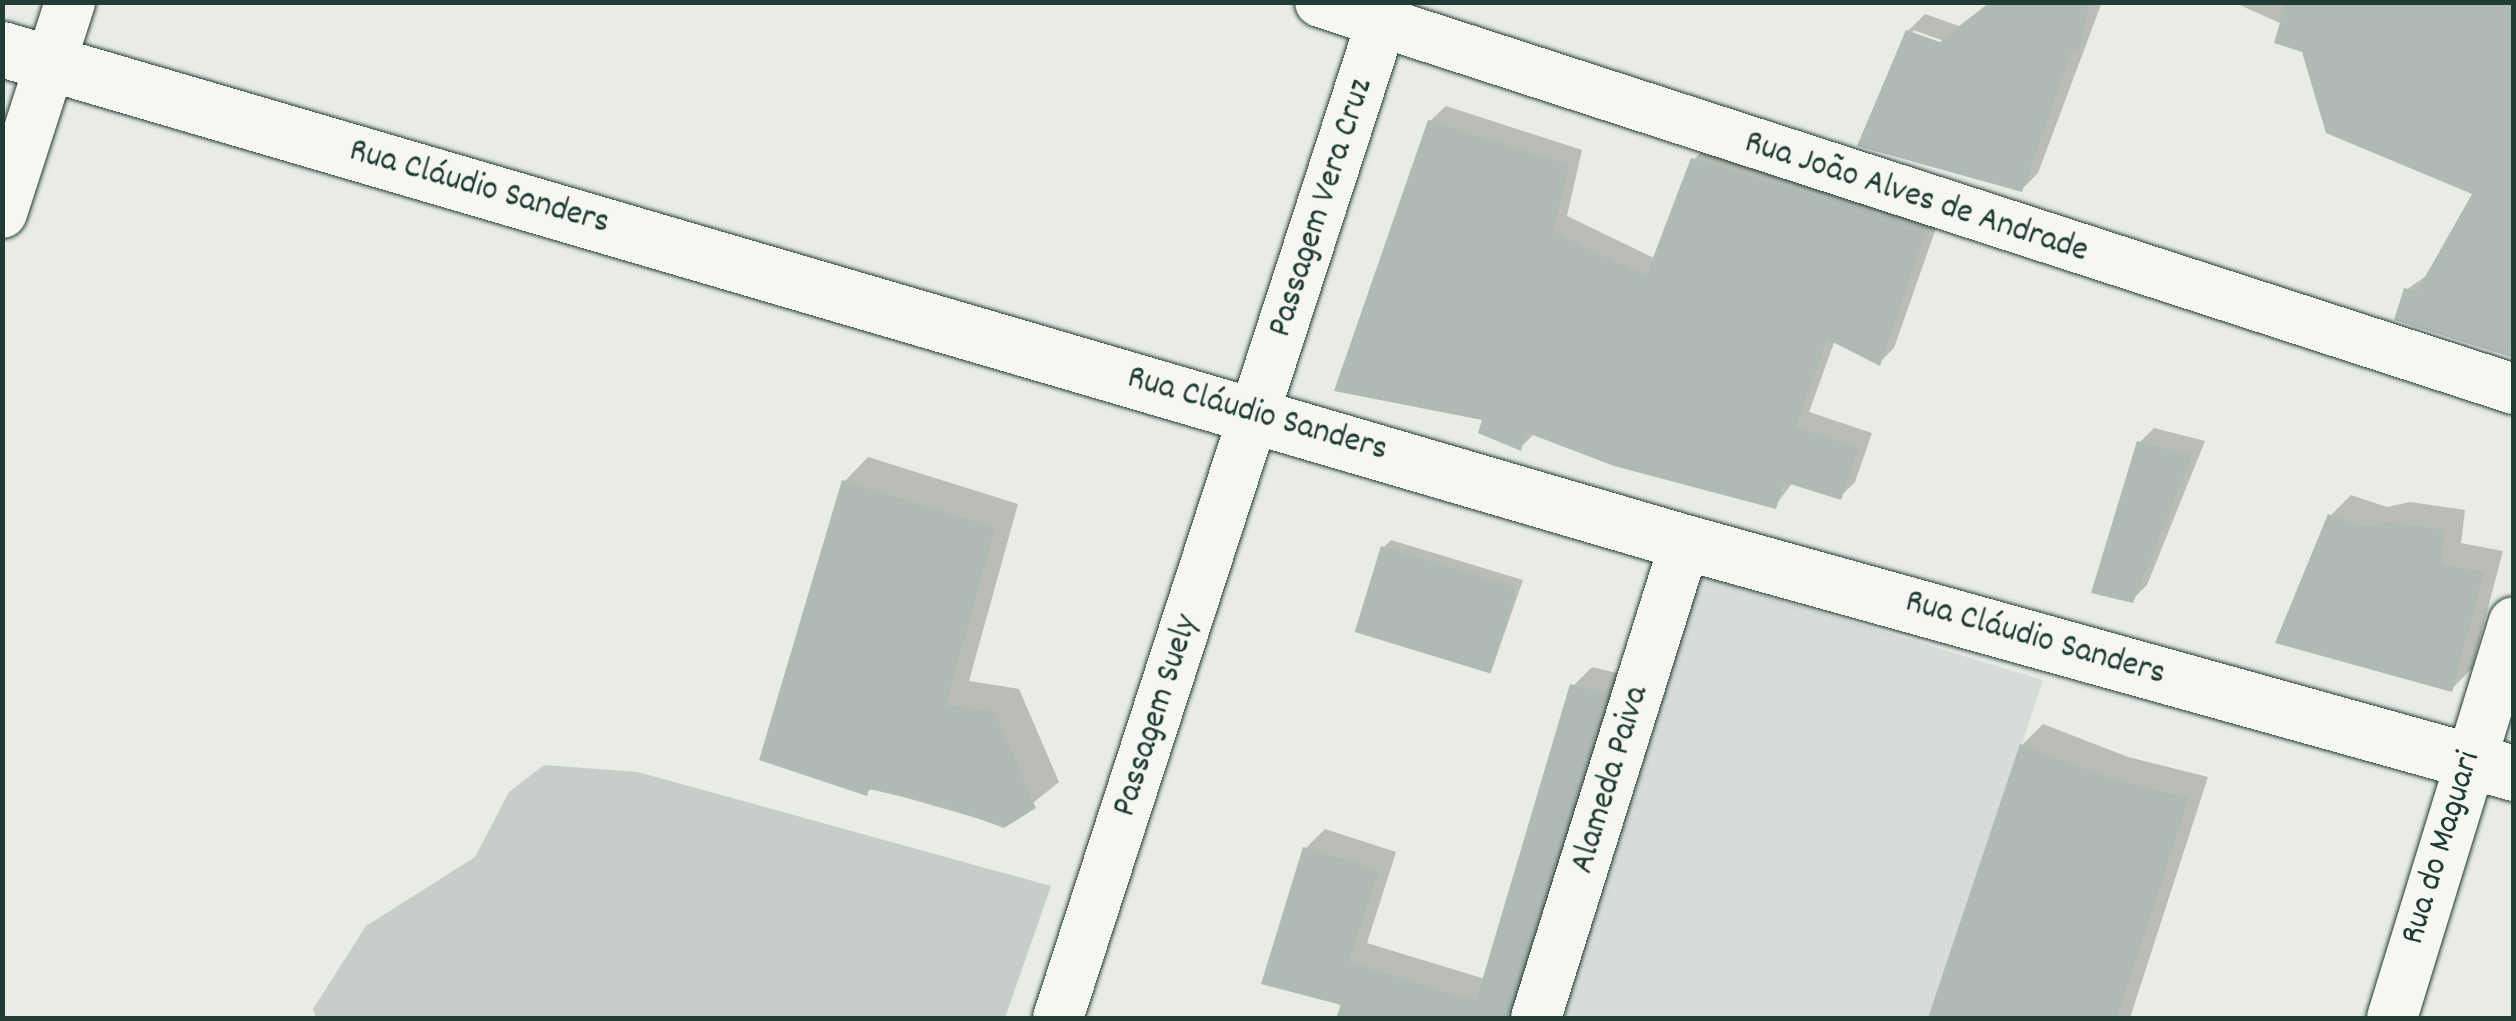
<!DOCTYPE html>
<meta charset="utf-8">
<style>
body{margin:0}
#map{position:relative;width:2516px;height:1021px;overflow:hidden;background:#e9ebe7;font-family:Dekko,sans-serif}
div>[style]{position:absolute}
.built>*{inset:0;background:#d8dcd8}
.green>*{inset:0;background:#c7cec9}
.shadow>*{inset:0;background:#0003}
.building>*{inset:0;background:#b0bab5;transform-origin:0 0}
.roads{filter:drop-shadow(0 0 2px #1f3d34) drop-shadow(0 0 2px #1f3d34)}
.street>*{height:50px;margin:-25px;padding:0 25px;transform-origin:25px;border-radius:25px;background:#f6f6f2}
.secondary>*{height:55px;margin:-27.5px;padding:0 27.5px;transform-origin:27.5px;border-radius:27.5px;background:#f6f6f2}
span{translate:-50% -50%;white-space:nowrap;text-align:center;line-height:1.15;-webkit-text-stroke:8px #f6f6f2;paint-order:stroke}
.street-label{font-size:35px;color:#1f3d34}
.frame{position:absolute;inset:0;border:5px solid #1f3d34;pointer-events:none}
</style>
<div id="map">
<div class="built">
<i style="clip-path:polygon(1701px 576px,2043px 680px,1930px 1018px,1556px 1018px)"></i>
</div>
<div class="green">
<i style="clip-path:polygon(544px 765px,638px 772px,1051px 886px,1005px 1018px,316px 1018px,313px 1009px,366px 926px,475px 857px,509px 792px)"></i>
</div>
<div class="shadow">
<i style="clip-path:polygon(evenodd,1990px 2px,2102px 2px,2038px 173px,2021px 190px,1908px 31px,1925px 14px,1959px 26px,1990px 2px,1913px 30px,1953px 44px,1951px 48px,1913px 35px,1913px 30px)"></i>
<i style="clip-path:polygon(2233px 2px,2514px 2px,2514px 356px,2406px 290px,2429px 274px,2475px 193px,2304px 50px,2282px 24px)"></i>
<i style="clip-path:polygon(1446px 106px,1582px 150px,1567px 216px,1656px 259px,1693px 160px,1709px 145px,1941px 214px,1894px 348px,1879px 363px,1835px 340px,1809px 412px,1872px 433px,1855px 482px,1840px 497px,1793px 482px,1775px 506px,1535px 433px,1520px 448px,1485px 418px,1430px 121px)"></i>
<i style="clip-path:polygon(2154px 428px,2205px 441px,2147px 585px,2132px 600px,2139px 443px)"></i>
<i style="clip-path:polygon(868px 457px,1018px 504px,969px 681px,1019px 689px,1059px 782px,1004px 826px,872px 788px,866px 793px,844px 482px)"></i>
<i style="clip-path:polygon(2351px 495px,2387px 507px,2410px 502px,2465px 510px,2461px 543px,2503px 551px,2472px 668px,2451px 690px,2330px 516px)"></i>
<i style="clip-path:polygon(1391px 540px,1523px 580px,1492px 669px,1384px 547px)"></i>
<i style="clip-path:polygon(1592px 667px,1625px 675px,1529px 1018px,1366px 1018px,1341px 1012px,1306px 848px,1325px 829px,1396px 852px,1367px 943px,1485px 979px,1573px 686px)"></i>
<i style="clip-path:polygon(2043px 724px,2128px 757px,2208px 777px,2130px 1018px,1931px 1018px,2022px 745px)"></i>
</div>
<div class="building">
<i style="clip-path:polygon(1980px 2px,2090px 2px,2079px 51px,2073px 48px,2022px 192px,1857px 146px,1906px 30px,1940px 42px,1987px 6px)"></i>
<i style="clip-path:polygon(2286px 2px,2514px 2px,2514px 358px,2394px 320px,2404px 288px,2417px 291px,2472px 194px,2326px 133px,2302px 52px,2274px 43px)"></i>
<i style="clip-path:polygon(1428px 120px,1569px 165px,1553px 231px,1646px 276px,1691px 158px,1927px 229px,1880px 366px,1827px 339px,1796px 427px,1859px 448px,1841px 500px,1784px 482px,1776px 509px,1614px 466px,1525px 432px,1521px 451px,1478px 433px,1482px 420px,1334px 391px)"></i>
<i style="clip-path:polygon(2137px 441px,2192px 456px,2133px 603px,2091px 593px)"></i>
<i style="clip-path:polygon(842px 480px,995px 528px,946px 705px,995px 712px,1036px 808px,1004px 828px,944px 806px,869px 789px,867px 796px,759px 760px)"></i>
<i style="clip-path:polygon(2328px 514px,2365px 527px,2388px 522px,2445px 530px,2441px 564px,2484px 572px,2452px 692px,2275px 643px)"></i>
<i style="left:1381px;top:546px;width:142px;height:90px;rotate:17deg"></i>
<i style="clip-path:polygon(1570px 684px,1607px 694px,1508px 1018px,1336px 1018px,1341px 1005px,1261px 984px,1303px 847px,1379px 870px,1349px 962px,1476px 1001px)"></i>
<i style="clip-path:polygon(2020px 744px,2106px 777px,2189px 798px,2117px 1018px,1928px 1018px)"></i>
</div>
<div class="roads">
<div class="street">
<i style="left:1320px;top:2px;width:1255px;rotate:17.96deg"></i>
<i style="left:2px;top:213px;width:222px;rotate:-72.1deg"></i>
<i style="left:1058px;top:1018px;width:1068px;rotate:-72.01deg"></i>
<i style="left:1536px;top:1018px;width:499px;rotate:-72.6deg"></i>
<i style="left:2392px;top:1018px;width:414px;rotate:-72.9deg"></i>
</div>
<div class="secondary">
<i style="left:2px;top:49px;width:1754px;rotate:16.33deg"></i>
<i style="left:1685px;top:542px;width:861px;rotate:15.57deg"></i>
</div>
</div>
<div class="street-label">
<span style="left:479px;top:188px;rotate:16deg">Rua Cláudio Sanders</span>
<span style="left:1916px;top:198px;rotate:18deg">Rua João Alves de Andrade</span>
<span style="left:1322px;top:208px;rotate:-72deg">Passagem Vera Cruz</span>
<span style="left:1257px;top:415px;rotate:16deg">Rua Cláudio Sanders</span>
<span style="left:2035px;top:639px;rotate:16deg">Rua Cláudio Sanders</span>
<span style="left:1157px;top:716px;rotate:-72deg">Passagem Suely</span>
<span style="left:1611px;top:780px;rotate:-73deg">Alameda Paiva</span>
<span style="left:2442px;top:848px;rotate:-73deg">Rua do Maguari</span>
</div>
<div class="frame"></div>
</div>
